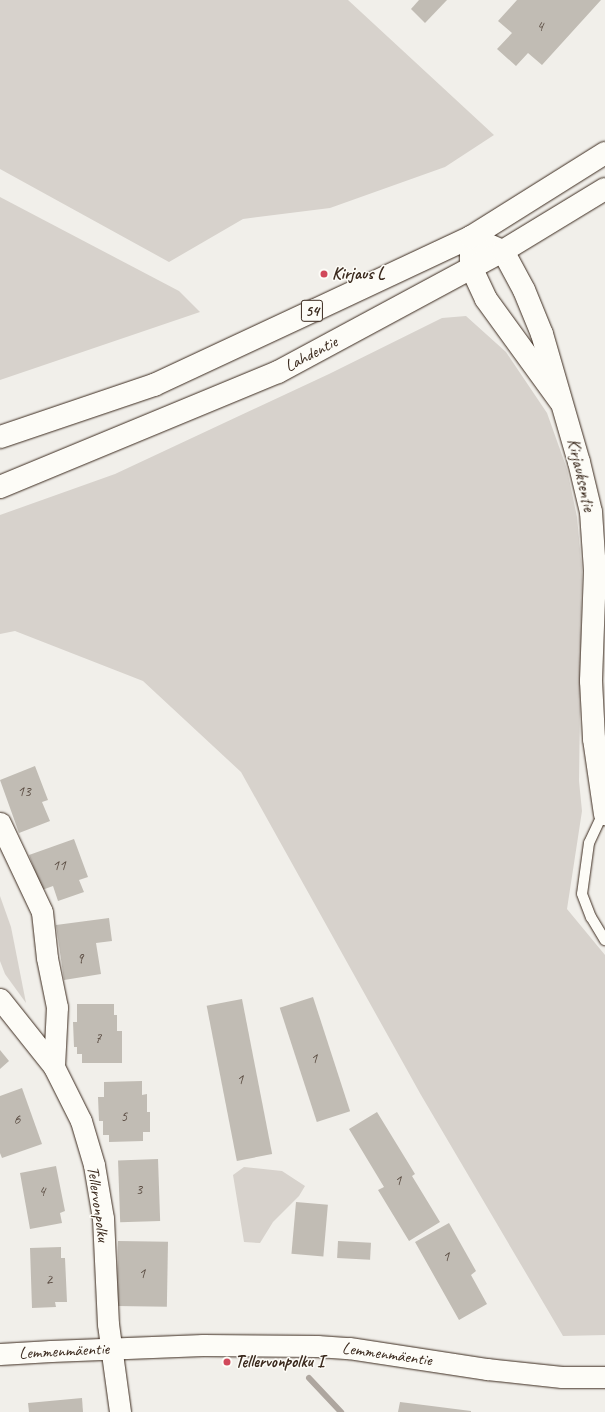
<!DOCTYPE html>
<meta charset="utf-8">
<style>
body{margin:0}
#map{position:relative;width:605px;height:1412px;overflow:hidden;background:#f1efea;font-family:Caveat,sans-serif}
div>[style]{position:absolute}
.green>*{inset:0;background:#d7d2cc}
.stream>*{height:6px;margin:-3px;padding:0 3px;transform-origin:3px;border-radius:3px;background:#aea69f}
.building>*{inset:0;background:#c1bcb4;transform-origin:0 0}
.roads{filter:drop-shadow(0 0 1px #3b2a1e) drop-shadow(0 0 1px #3b2a1e)}
.service>*{height:10px;margin:-5px;padding:0 5px;transform-origin:5px;border-radius:5px;background:#fdfcf7}
.minor>*{height:21px;margin:-10.5px;padding:0 10.5px;transform-origin:10.5px;border-radius:10.5px;background:#fdfcf7}
.tertiary>*{height:22px;margin:-11px;padding:0 11px;transform-origin:11px;border-radius:11px;background:#fdfcf7}
.primary>*{height:22px;margin:-11px;padding:0 11px;transform-origin:11px;border-radius:11px;background:#fdfcf7}
.dots>*{width:11px;height:11px;translate:-50% -50%;box-sizing:border-box;border:2px solid #fdfcf7;border-radius:50%}
span{translate:-50% -50%;white-space:nowrap;text-align:center;line-height:1.15;-webkit-text-stroke:3px #fdfcf7;paint-order:stroke}
.number-label{font-size:15px;color:#5c4e44}
.number-label span{-webkit-text-stroke-width:0}
.shield-label span{padding:1px 3px;background:#fdfcf7;border:1px solid;border-radius:3px;-webkit-text-stroke-width:0}
.shield-label{font-size:16px;color:#3b2a1e;font-weight:700}
.poi-label{font-size:17px;color:#3b2a1e;font-weight:700}
.left{translate:0 -50%;text-align:left}
.street-label{font-size:17px;color:#3b2a1e}
</style>
<div id="map">
<div class="green">
<i style="clip-path:polygon(0 0,348px 0,494px 135px,445px 167px,330px 208px,243px 219px,169px 262px,0 169px)"></i>
<i style="clip-path:polygon(0 197px,179px 291px,200px 312px,0 380px)"></i>
<i style="clip-path:polygon(466px 316px,506px 352px,547px 413px,567px 469px,577px 517px,582px 570px,579px 781px,582px 811px,567px 909px,605px 955px,605px 1335px,563px 1336px,421px 1095px,241px 772px,143px 681px,15px 631px,0 634px,0 515px,115px 474px,329px 374px,442px 318px)"></i>
<i style="clip-path:polygon(0 896px,11px 927px,26px 1003px,5px 974px,0 961px)"></i>
<i style="clip-path:polygon(244px 1167px,282px 1171px,305px 1186px,299px 1196px,273px 1222px,260px 1243px,244px 1242px,233px 1175px)"></i>
</div>
<div class="stream">
<i style="left:309px;top:1378px;width:47px;rotate:46.7deg"></i>
</div>
<div class="building">
<i style="clip-path:polygon(419px 0,447px 0,425px 23px,411px 9px)"></i>
<i style="clip-path:polygon(517px 0,601px 0,542px 65px,528px 53px,516px 66px,497px 49px,512px 33px,498px 21px)"></i>
<i style="clip-path:polygon(35px 766px,48px 800px,42px 802px,50px 821px,19px 833px,0 780px)"></i>
<i style="clip-path:polygon(74px 839px,88px 877px,79px 880px,84px 892px,58px 901px,53px 886px,42px 890px,29px 855px)"></i>
<i style="clip-path:polygon(109px 918px,112px 941px,96px 943px,101px 974px,64px 980px,56px 925px)"></i>
<i style="left:313px;top:997px;width:120px;height:35px;rotate:72deg"></i>
<i style="left:242px;top:999px;width:158px;height:36px;rotate:79deg"></i>
<i style="clip-path:polygon(77px 1004px,114px 1004px,114px 1015px,117px 1015px,117px 1031px,122px 1031px,122px 1063px,82px 1063px,82px 1054px,77px 1054px,77px 1047px,74px 1047px,73px 1022px,77px 1022px)"></i>
<i style="clip-path:polygon(0 1050px,9px 1061px,0 1069px)"></i>
<i style="clip-path:polygon(142px 1081px,142px 1095px,147px 1094px,147px 1112px,150px 1112px,150px 1132px,143px 1132px,143px 1141px,109px 1142px,109px 1135px,103px 1135px,103px 1121px,99px 1121px,98px 1097px,104px 1097px,104px 1082px)"></i>
<i style="clip-path:polygon(22px 1088px,42px 1144px,2px 1158px,0 1153px,0 1096px)"></i>
<i style="clip-path:polygon(377px 1112px,415px 1174px,412px 1176px,440px 1222px,409px 1241px,378px 1190px,384px 1187px,349px 1129px)"></i>
<i style="left:158px;top:1159px;width:62px;height:40px;rotate:88deg"></i>
<i style="clip-path:polygon(56px 1166px,65px 1211px,60px 1213px,62px 1223px,30px 1229px,20px 1173px)"></i>
<i style="left:296px;top:1202px;width:32px;height:52px;rotate:5deg"></i>
<i style="clip-path:polygon(449px 1223px,476px 1271px,471px 1275px,487px 1304px,459px 1320px,415px 1242px)"></i>
<i style="left:118px;top:1241px;width:50px;height:65px;rotate:1deg"></i>
<i style="left:338px;top:1241px;width:33px;height:17px;rotate:3deg"></i>
<i style="clip-path:polygon(61px 1247px,61px 1258px,65px 1258px,67px 1302px,55px 1302px,56px 1307px,32px 1308px,30px 1248px)"></i>
<i style="clip-path:polygon(82px 1398px,83px 1412px,29px 1412px,28px 1403px)"></i>
<i style="clip-path:polygon(400px 1402px,471px 1411px,471px 1412px,398px 1412px)"></i>
</div>
<div class="roads">
<div class="service">
<i style="left:604px;top:811px;width:35px;rotate:115deg"></i>
<i style="left:589px;top:843px;width:51px;rotate:97.8deg"></i>
<i style="left:582px;top:894px;width:25px;rotate:69deg"></i>
<i style="left:591px;top:917px;width:27px;rotate:59deg"></i>
</div>
<div class="minor">
<i style="left:0;top:823px;width:98px;rotate:64.7deg"></i>
<i style="left:42px;top:912px;width:46px;rotate:83.8deg"></i>
<i style="left:47px;top:958px;width:50px;rotate:78.5deg"></i>
<i style="left:57px;top:1007px;width:60px;rotate:92.9deg"></i>
<i style="left:0;top:999px;width:87px;rotate:51.5deg"></i>
<i style="left:54px;top:1067px;width:60px;rotate:63.4deg"></i>
<i style="left:81px;top:1121px;width:46px;rotate:73.5deg"></i>
<i style="left:94px;top:1165px;width:54px;rotate:80.4deg"></i>
<i style="left:103px;top:1218px;width:106px;rotate:87.3deg"></i>
<i style="left:108px;top:1324px;width:89px;rotate:82.2deg"></i>
<i style="left:0;top:1354px;width:51px;rotate:-3.4deg"></i>
<i style="left:51px;top:1351px;width:152px;rotate:-2.3deg"></i>
<i style="left:203px;top:1345px;width:114px;rotate:0.5deg"></i>
<i style="left:317px;top:1346px;width:32px;rotate:4deg"></i>
<i style="left:349px;top:1348px;width:140px;rotate:8.7deg"></i>
<i style="left:487px;top:1369px;width:75px;rotate:6.1deg"></i>
<i style="left:562px;top:1377px;width:43px"></i>
</div>
<div class="tertiary">
<i style="left:560px;top:401px;width:126px;rotate:-126deg"></i>
<i style="left:486px;top:299px;width:35px;rotate:-115deg"></i>
<i style="left:471px;top:267px;width:30px;rotate:-90deg"></i>
<i style="left:471px;top:237px;width:35px;rotate:24deg"></i>
<i style="left:503px;top:251px;width:44px;rotate:61.7deg"></i>
<i style="left:524px;top:290px;width:48px;rotate:67.8deg"></i>
<i style="left:542px;top:334px;width:133px;rotate:73.9deg"></i>
<i style="left:579px;top:462px;width:51px;rotate:76.5deg"></i>
<i style="left:591px;top:512px;width:59px;rotate:86.1deg"></i>
<i style="left:595px;top:571px;width:110px;rotate:92.1deg"></i>
<i style="left:591px;top:681px;width:58px;rotate:87deg"></i>
<i style="left:594px;top:739px;width:76px;rotate:81.7deg"></i>
</div>
<div class="primary">
<i style="left:0;top:437px;width:163px;rotate:-18.7deg"></i>
<i style="left:154px;top:385px;width:178px;rotate:-25deg"></i>
<i style="left:315px;top:310px;width:172px;rotate:-25.1deg"></i>
<i style="left:471px;top:237px;width:158px;rotate:-32.1deg"></i>
<i style="left:0;top:487px;width:301px;rotate:-22.5deg"></i>
<i style="left:278px;top:372px;width:255px;rotate:-28.3deg"></i>
<i style="left:503px;top:251px;width:119px;rotate:-31.3deg"></i>
</div>
</div>
<div class="dots">
<i style="left:324px;top:274px;background:#d1495b"></i>
<i style="left:227px;top:1362px;background:#d1495b"></i>
</div>
<div class="number-label">
<span style="left:540px;top:27px">4</span>
<span style="left:24px;top:792px">13</span>
<span style="left:59px;top:866px">11</span>
<span style="left:80px;top:959px">9</span>
<span style="left:98px;top:1039px">7</span>
<span style="left:314px;top:1059px">1</span>
<span style="left:240px;top:1080px">1</span>
<span style="left:124px;top:1117px">5</span>
<span style="left:17px;top:1120px">6</span>
<span style="left:398px;top:1181px">1</span>
<span style="left:139px;top:1190px">3</span>
<span style="left:42px;top:1192px">4</span>
<span style="left:446px;top:1257px">1</span>
<span style="left:142px;top:1274px">1</span>
<span style="left:49px;top:1280px">2</span>
</div>
<div class="shield-label">
<span style="left:312px;top:311px">54</span>
</div>
<div class="poi-label">
<span class="left" style="left:332px;top:274px">Kirjaus L</span>
<span class="left" style="left:235px;top:1362px">Tellervonpolku I</span>
</div>
<div class="street-label">
<span style="left:311px;top:354px;rotate:-28deg">Lahdentie</span>
<span style="left:581px;top:475px;rotate:77deg">Kirjauksentie</span>
<span style="left:98px;top:1204px;rotate:82deg">Tellervonpolku</span>
<span style="left:64px;top:1351px;rotate:-3deg">Lemmenmäentie</span>
<span style="left:387px;top:1354px;rotate:8deg">Lemmenmäentie</span>
</div>
</div>
